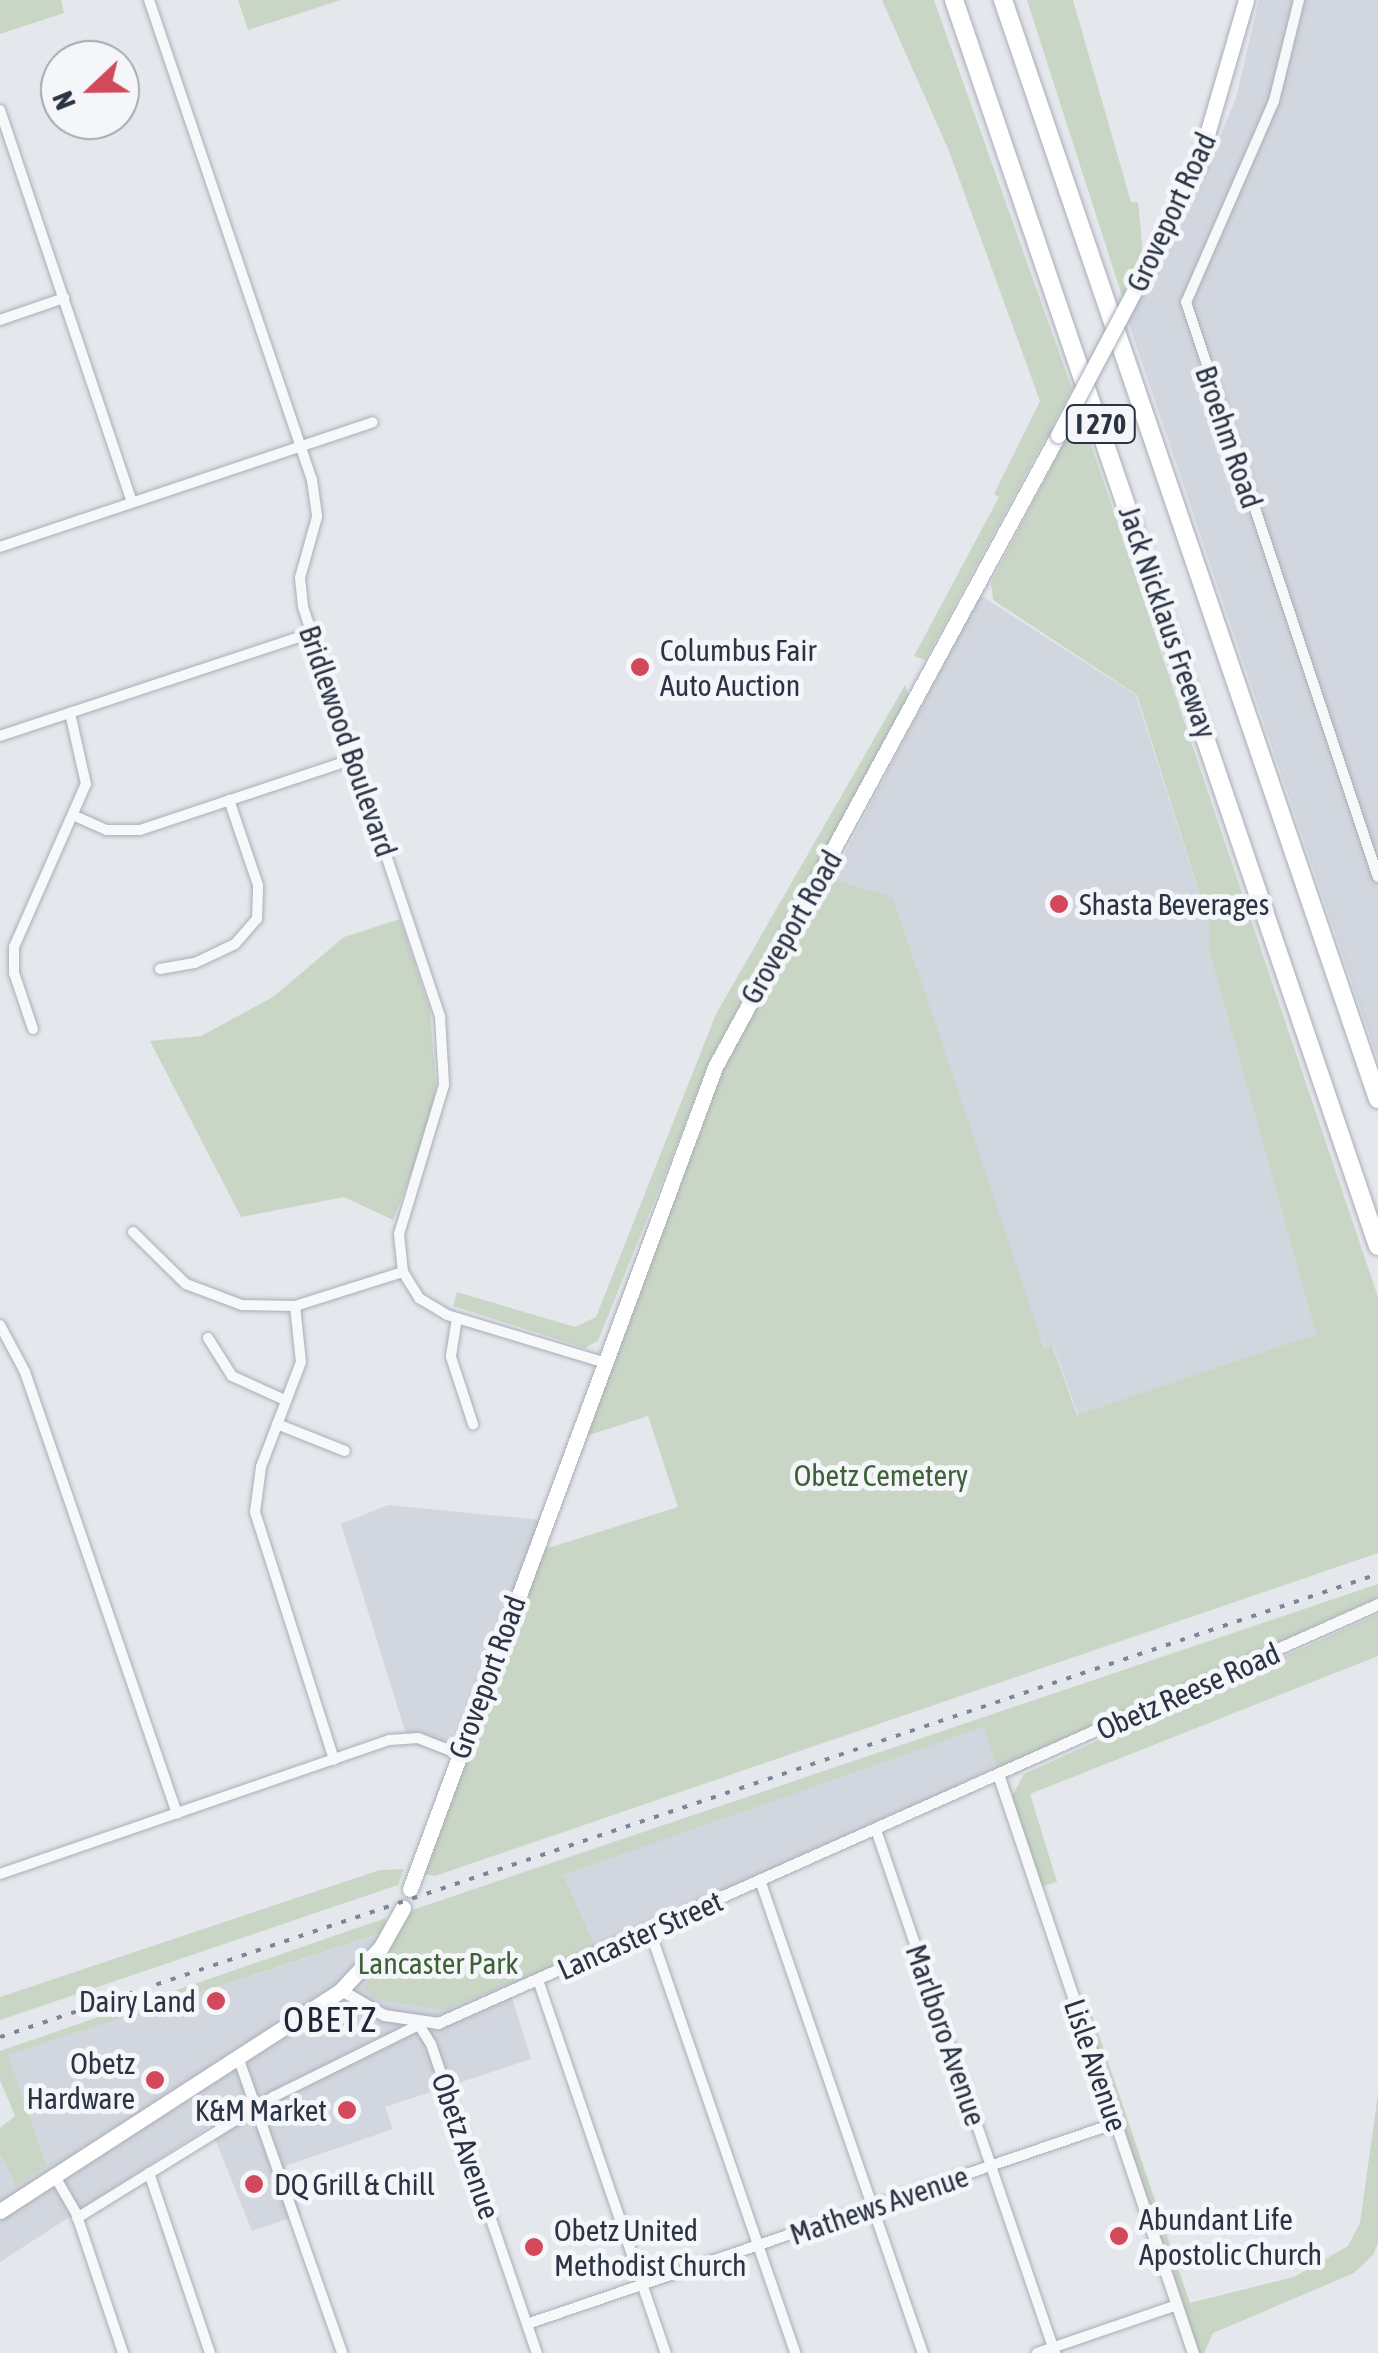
<!DOCTYPE html>
<style>
body{margin:0}
#map{position:relative;width:1378px;height:2353px;overflow:hidden;background:#e4e7ec;font-family:"Asap Condensed",sans-serif}
div>[style]{position:absolute}
.built>*{inset:0;background:#d2d6de}
.green>*{inset:0;background:#c9d6c5}
.roads{filter:drop-shadow(0 0 2px #a9aeb7) drop-shadow(0 0 2px #a9aeb7)}
.minor>*{height:10px;margin:-5px;padding:0 5px;transform-origin:5px;border-radius:5px;background:#f7f8fa}
.tertiary>*{height:11px;margin:-5.5px;padding:0 5.5px;transform-origin:5.5px;border-radius:5.5px;background:#f7f8fa}
.primary>*{height:15px;margin:-7.5px;padding:0 7.5px;transform-origin:7.5px;border-radius:7.5px;background:#fff}
.motorway>*{height:18px;margin:-9px;padding:0 9px;transform-origin:9px;border-radius:9px;background:#fff}
.rail>*{height:4px;margin-top:-2px;transform-origin:0;background:repeating-linear-gradient(90deg,#7d8696 0 5px,transparent 0 15px)}
.bridges{filter:drop-shadow(0 0 2px #a3abb8) drop-shadow(0 0 2px #a3abb8)}
.primary-bridge>*{height:15px;margin:-7.5px;padding:0 7.5px;transform-origin:7.5px;border-radius:7.5px;background:#fff}
.dots>*{width:28px;height:28px;translate:-50% -50%;box-sizing:border-box;border:5px solid #f4f6f9;border-radius:50%}
span{translate:-50% -50%;white-space:nowrap;text-align:center;line-height:1.15;-webkit-text-stroke:10px #f4f6f9;paint-order:stroke}
.shield-label span{padding:2px 8px;background:#f4f6f9;border:2px solid;border-radius:8px;-webkit-text-stroke-width:0}
.shield-label{font-size:28px;color:#2b3445;font-weight:700}
.street-label{font-size:30px;color:#2b3445}
.poi-label{font-size:30px;color:#2b3445}
.left{translate:0 -50%;text-align:left}
.right{translate:-100% -50%;text-align:right}
.park-label{font-size:30px;color:#3f6138}
.quarter-label{font-size:35px;color:#1d2536;letter-spacing:2.5px}
.north{position:absolute;left:40px;top:40px;width:100px;height:100px;box-sizing:border-box;background:#f4f6f9;border:2px solid #a4a8b1;border-radius:50%;rotate:248deg;font-size:28px;font-weight:700;line-height:40px;text-align:center;color:#2b3445}
.north::after{content:'';display:block;margin:auto;width:35px;height:45px;background:#d1495b;clip-path:polygon(50% 0,100% 100%,50% 72%,0 100%)}
</style>
<div id="map">
<div class="built">
<i style="clip-path:polygon(1259px 0,1378px 0,1378px 1060px,1127px 318px,1191px 208px,1236px 98px)"></i>
<i style="clip-path:polygon(980px 595px,1136px 695px,1210px 928px,1208px 947px,1316px 1334px,1078px 1415px,1053px 1346px,1045px 1349px,869px 890px,832px 878px)"></i>
<i style="clip-path:polygon(388px 1505px,552px 1521px,464px 1763px,408px 1741px,341px 1524px)"></i>
<i style="clip-path:polygon(984px 1726px,999px 1770px,509px 1988px,531px 2059px,385px 2107px,393px 2129px,285px 2166px,302px 2214px,252px 2231px,210px 2126px,0 2262px,0 2153px,16px 2185px,47px 2164px,7px 2055px,562px 1875px)"></i>
</div>
<div class="green">
<i style="clip-path:polygon(0 0,61px 0,64px 13px,0 34px)"></i>
<i style="clip-path:polygon(238px 0,341px 0,248px 30px)"></i>
<i style="clip-path:polygon(882px 0,934px 0,1072px 389px,925px 660px,914px 656px,999px 497px,994px 494px,1040px 401px,949px 151px)"></i>
<i style="clip-path:polygon(1027px 0,1073px 0,1131px 202px,1138px 202px,1143px 254px,1122px 296px)"></i>
<i style="clip-path:polygon(1080px 412px,1378px 1297px,1378px 1553px,435px 1876px,423px 1874px,542px 1550px,678px 1507px,648px 1416px,583px 1437px,719px 1074px,762px 989px,832px 878px,893px 898px,1044px 1348px,1052px 1345px,1077px 1415px,1316px 1334px,1208px 947px,1210px 927px,1137px 695px,993px 600px,991px 583px)"></i>
<i style="clip-path:polygon(905px 685px,909px 698px,712px 1057px,598px 1341px,585px 1348px,453px 1306px,457px 1292px,575px 1327px,596px 1317px,716px 1014px)"></i>
<i style="clip-path:polygon(400px 919px,430px 1010px,436px 1087px,429px 1128px,393px 1220px,344px 1197px,241px 1217px,150px 1041px,201px 1036px,273px 997px,344px 937px)"></i>
<i style="clip-path:polygon(1378px 1584px,1378px 1597px,999px 1770px,983px 1727px,563px 1875px,596px 1949px,443px 2010px,375px 1999px,364px 1989px,412px 1910px)"></i>
<i style="clip-path:polygon(1378px 1614px,1378px 1656px,1030px 1794px,1057px 1882px,1040px 1887px,1012px 1796px,1024px 1774px)"></i>
<i style="clip-path:polygon(404px 1869px,398px 1885px,0 2020px,0 1997px,380px 1870px)"></i>
<i style="clip-path:polygon(386px 1918px,382px 1933px,8px 2055px,47px 2165px,16px 2186px,0 2153px,0 2128px,15px 2116px,0 2080px,0 2051px)"></i>
<i style="clip-path:polygon(1088px 2003px,1190px 2303px,1294px 2277px,1348px 2246px,1360px 2223px,1378px 2094px,1378px 2243px,1373px 2255px,1354px 2273px,1213px 2333px,1204px 2353px,1197px 2353px,1080px 2006px)"></i>
</div>
<div class="roads">
<div class="minor">
<i style="left:149px;top:0;width:507px;rotate:71.24deg"></i>
<i style="left:312px;top:480px;width:37px;rotate:82deg"></i>
<i style="left:317px;top:517px;width:63px;rotate:105.6deg"></i>
<i style="left:300px;top:578px;width:29px;rotate:84deg"></i>
<i style="left:303px;top:607px;width:432px;rotate:71.5deg"></i>
<i style="left:440px;top:1017px;width:68px;rotate:86.6deg"></i>
<i style="left:444px;top:1085px;width:156px;rotate:106.8deg"></i>
<i style="left:399px;top:1234px;width:38px;rotate:84deg"></i>
<i style="left:403px;top:1272px;width:31px;rotate:58deg"></i>
<i style="left:419px;top:1298px;width:33px;rotate:31deg"></i>
<i style="left:447px;top:1315px;width:163px;rotate:16.8deg"></i>
<i style="left:1299px;top:0;width:104px;rotate:103.9deg"></i>
<i style="left:1274px;top:101px;width:219px;rotate:113.6deg"></i>
<i style="left:1186px;top:302px;width:606px;rotate:71.54deg"></i>
<i style="left:0;top:110px;width:414px;rotate:71.4deg"></i>
<i style="left:0;top:320px;width:68px;rotate:-19deg"></i>
<i style="left:0;top:547px;width:393px;rotate:-18.5deg"></i>
<i style="left:0;top:736px;width:329px;rotate:-18.3deg"></i>
<i style="left:75px;top:816px;width:35px;rotate:24deg"></i>
<i style="left:107px;top:830px;width:33px"></i>
<i style="left:140px;top:830px;width:225px;rotate:-18.4deg"></i>
<i style="left:160px;top:969px;width:36px;rotate:-10deg"></i>
<i style="left:195px;top:963px;width:44px;rotate:-25.4deg"></i>
<i style="left:235px;top:944px;width:33px;rotate:-49deg"></i>
<i style="left:257px;top:919px;width:34px;rotate:-88deg"></i>
<i style="left:258px;top:885px;width:90px;rotate:-108.8deg"></i>
<i style="left:33px;top:1029px;width:59px;rotate:-108.7deg"></i>
<i style="left:14px;top:973px;width:26px;rotate:-90deg"></i>
<i style="left:14px;top:947px;width:178px;rotate:-66.2deg"></i>
<i style="left:86px;top:784px;width:73px;rotate:-102.7deg"></i>
<i style="left:133px;top:1232px;width:74px;rotate:44.5deg"></i>
<i style="left:186px;top:1284px;width:60px;rotate:20.6deg"></i>
<i style="left:242px;top:1305px;width:53px;rotate:1.1deg"></i>
<i style="left:295px;top:1306px;width:113px;rotate:-17.5deg"></i>
<i style="left:295px;top:1306px;width:56px;rotate:83.9deg"></i>
<i style="left:301px;top:1362px;width:112px;rotate:110.9deg"></i>
<i style="left:261px;top:1467px;width:45px;rotate:97.6deg"></i>
<i style="left:255px;top:1512px;width:260px;rotate:72.3deg"></i>
<i style="left:457px;top:1318px;width:39px;rotate:99deg"></i>
<i style="left:451px;top:1357px;width:71px;rotate:71.8deg"></i>
<i style="left:0;top:1325px;width:53px;rotate:62deg"></i>
<i style="left:25px;top:1372px;width:467px;rotate:71deg"></i>
<i style="left:208px;top:1338px;width:45px;rotate:57.7deg"></i>
<i style="left:232px;top:1376px;width:58px;rotate:24.4deg"></i>
<i style="left:277px;top:1424px;width:73px;rotate:21.7deg"></i>
<i style="left:876px;top:1830px;width:553px;rotate:71.11deg"></i>
<i style="left:0;top:1874px;width:412px;rotate:-19deg"></i>
<i style="left:390px;top:1740px;width:28px;rotate:-4deg"></i>
<i style="left:418px;top:1738px;width:44px;rotate:21.3deg"></i>
<i style="left:761px;top:1883px;width:497px;rotate:71deg"></i>
<i style="left:650px;top:1931px;width:446px;rotate:71deg"></i>
<i style="left:538px;top:1980px;width:394px;rotate:71.1deg"></i>
<i style="left:238px;top:2057px;width:314px;rotate:70.6deg"></i>
<i style="left:149px;top:2173px;width:190px;rotate:71.3deg"></i>
<i style="left:54px;top:2175px;width:44px;rotate:59.9deg"></i>
<i style="left:76px;top:2213px;width:148px;rotate:71.4deg"></i>
<i style="left:77px;top:2218px;width:230px;rotate:-31.7deg"></i>
<i style="left:273px;top:2097px;width:163px;rotate:-26.3deg"></i>
<i style="left:419px;top:2025px;width:22px;rotate:58deg"></i>
<i style="left:431px;top:2044px;width:327px;rotate:71.1deg"></i>
<i style="left:527px;top:2324px;width:622px;rotate:-18.84deg"></i>
<i style="left:1037px;top:2353px;width:148px;rotate:-18.9deg"></i>
</div>
<div class="tertiary">
<i style="left:999px;top:1777px;width:608px;rotate:71.39deg"></i>
<i style="left:341px;top:1990px;width:50px;rotate:30.2deg"></i>
<i style="left:384px;top:2015px;width:55px;rotate:8.4deg"></i>
<i style="left:438px;top:2023px;width:1029px;rotate:-24.02deg"></i>
</div>
<div class="primary">
<i style="left:1145px;top:271px;width:122px;rotate:-63.6deg"></i>
<i style="left:1199px;top:162px;width:169px;rotate:-73.8deg"></i>
<i style="left:410px;top:1889px;width:877px;rotate:-69.64deg"></i>
<i style="left:715px;top:1067px;width:719px;rotate:-61.51deg"></i>
<i style="left:0;top:2211px;width:406px;rotate:-32.9deg"></i>
<i style="left:341px;top:1990px;width:59px;rotate:-47.1deg"></i>
<i style="left:381px;top:1947px;width:45px;rotate:-60.6deg"></i>
</div>
<div class="motorway">
<i style="left:954px;top:0;width:1316px;rotate:71.21deg"></i>
<i style="left:1003px;top:0;width:1161px;rotate:71.16deg"></i>
</div>
</div>
<div class="rail">
<i style="left:0;top:2037px;width:1454px;rotate:-18.57deg"></i>
</div>
<div class="bridges">
<div class="primary-bridge">
<i style="left:1058px;top:435px;width:186px;rotate:-62.1deg"></i>
</div>
</div>
<div class="dots">
<i style="left:640px;top:667px;background:#d1495b"></i>
<i style="left:1059px;top:904px;background:#d1495b"></i>
<i style="left:216px;top:2001px;background:#d1495b"></i>
<i style="left:155px;top:2080px;background:#d1495b"></i>
<i style="left:347px;top:2110px;background:#d1495b"></i>
<i style="left:254px;top:2184px;background:#d1495b"></i>
<i style="left:1119px;top:2236px;background:#d1495b"></i>
<i style="left:534px;top:2247px;background:#d1495b"></i>
</div>
<div class="shield-label">
<span style="left:1101px;top:424px">I 270</span>
</div>
<div class="street-label">
<span style="left:1171px;top:212px;rotate:-65deg">Groveport Road</span>
<span style="left:1229px;top:437px;rotate:71deg">Broehm Road</span>
<span style="left:1168px;top:622px;rotate:71deg">Jack Nicklaus Freeway</span>
<span style="left:348px;top:741px;rotate:71deg">Bridlewood Boulevard</span>
<span style="left:791px;top:927px;rotate:-60deg">Groveport Road</span>
<span style="left:487px;top:1677px;rotate:-70deg">Groveport Road</span>
<span style="left:1188px;top:1691px;rotate:-24deg">Obetz Reese Road</span>
<span style="left:640px;top:1935px;rotate:-24deg">Lancaster Street</span>
<span style="left:946px;top:2035px;rotate:71deg">Marlboro Avenue</span>
<span style="left:1096px;top:2065px;rotate:71deg">Lisle Avenue</span>
<span style="left:466px;top:2146px;rotate:71deg">Obetz Avenue</span>
<span style="left:879px;top:2205px;rotate:-19deg">Mathews Avenue</span>
</div>
<div class="poi-label">
<span class="left" style="left:660px;top:667px">Columbus Fair<br>Auto Auction</span>
<span class="left" style="left:1079px;top:904px">Shasta Beverages</span>
<span class="right" style="left:196px;top:2001px">Dairy Land</span>
<span class="right" style="left:135px;top:2080px">Obetz<br>Hardware</span>
<span class="right" style="left:327px;top:2110px">K&amp;M Market</span>
<span class="left" style="left:274px;top:2184px">DQ Grill &amp; Chill</span>
<span class="left" style="left:1139px;top:2236px">Abundant Life<br>Apostolic Church</span>
<span class="left" style="left:554px;top:2247px">Obetz United<br>Methodist Church</span>
</div>
<div class="park-label">
<span style="left:881px;top:1475px">Obetz Cemetery</span>
<span style="left:438px;top:1963px">Lancaster Park</span>
</div>
<div class="quarter-label">
<span style="left:331px;top:2019px">OBETZ</span>
</div>
<div class="north">N</div>
</div>
